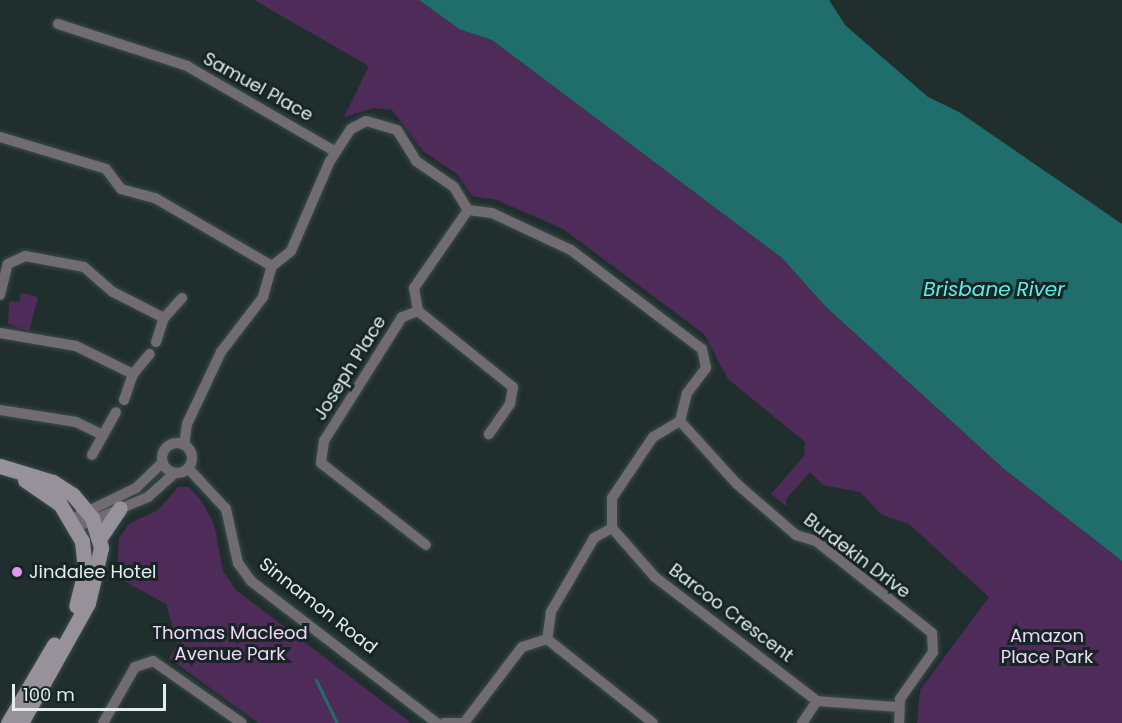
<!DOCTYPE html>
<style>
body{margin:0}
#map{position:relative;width:1122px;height:723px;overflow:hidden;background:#202f2e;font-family:Poppins,sans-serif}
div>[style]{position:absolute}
.green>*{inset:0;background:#4e2b58}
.water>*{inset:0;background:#1f6e6c}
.stream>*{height:3px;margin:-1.5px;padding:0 1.5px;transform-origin:1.5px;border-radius:1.5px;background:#1f6e6c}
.roads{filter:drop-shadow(0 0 2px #3b4a49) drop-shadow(0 0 2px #3b4a49)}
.street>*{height:10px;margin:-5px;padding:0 5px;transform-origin:5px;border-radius:5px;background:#706c71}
.street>.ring{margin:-5px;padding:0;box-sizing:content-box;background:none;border:10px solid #706c71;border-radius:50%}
.secondary>*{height:15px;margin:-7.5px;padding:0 7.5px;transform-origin:7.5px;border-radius:7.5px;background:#979199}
.dots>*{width:16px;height:16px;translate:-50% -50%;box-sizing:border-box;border:3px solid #172525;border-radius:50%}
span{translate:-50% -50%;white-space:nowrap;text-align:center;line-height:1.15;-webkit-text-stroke:6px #172525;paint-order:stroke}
.street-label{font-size:18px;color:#e3edec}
.poi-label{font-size:18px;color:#e3edec}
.left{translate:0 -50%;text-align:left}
.park-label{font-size:18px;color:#efd8f7}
.water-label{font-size:20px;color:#5feee9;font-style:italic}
.scale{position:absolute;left:12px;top:684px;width:154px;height:27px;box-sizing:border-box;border:3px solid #e3edec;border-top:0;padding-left:8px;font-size:18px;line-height:21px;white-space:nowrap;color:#e3edec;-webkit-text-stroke:4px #172525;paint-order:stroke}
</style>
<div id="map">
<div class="green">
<i style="clip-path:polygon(254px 0,419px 0,459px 29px,492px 40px,782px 258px,826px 307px,1004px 469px,1122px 561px,1122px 723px,917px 723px,920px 690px,989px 597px,909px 524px,882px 515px,860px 492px,823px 485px,810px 472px,786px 499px,786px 506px,771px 494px,804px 456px,805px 442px,728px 379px,704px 334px,563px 229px,497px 200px,472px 196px,457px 174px,423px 151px,392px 110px,374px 108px,344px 117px,369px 66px)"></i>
<i style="clip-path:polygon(21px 293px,38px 297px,29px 331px,8px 324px,9px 301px,19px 302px)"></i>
<i style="clip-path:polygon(178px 487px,189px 487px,201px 500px,214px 524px,223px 571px,236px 590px,411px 723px,258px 723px,169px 658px,178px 644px,166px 604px,117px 577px,119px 538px,129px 524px,158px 510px)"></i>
</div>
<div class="water">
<i style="clip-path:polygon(419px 0,829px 0,845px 25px,928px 97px,959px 112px,1122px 224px,1122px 561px,1004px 469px,826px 307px,782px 258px,492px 40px,459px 29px)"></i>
</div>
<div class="stream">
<i style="left:316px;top:680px;width:48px;rotate:64deg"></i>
</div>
<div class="roads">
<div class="street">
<i style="left:58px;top:24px;width:136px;rotate:18deg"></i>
<i style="left:187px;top:66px;width:172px;rotate:30deg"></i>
<i style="left:0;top:137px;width:111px;rotate:16.8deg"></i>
<i style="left:106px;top:169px;width:25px;rotate:53deg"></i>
<i style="left:121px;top:189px;width:35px;rotate:15deg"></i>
<i style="left:155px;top:198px;width:135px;rotate:30.2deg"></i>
<i style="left:468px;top:210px;width:95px;rotate:124.7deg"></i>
<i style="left:414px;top:288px;width:23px;rotate:80deg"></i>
<i style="left:418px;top:311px;width:122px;rotate:38.7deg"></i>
<i style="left:513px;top:387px;width:17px;rotate:100deg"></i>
<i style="left:510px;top:404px;width:37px;rotate:125deg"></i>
<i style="left:0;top:295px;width:32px;rotate:-76deg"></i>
<i style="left:8px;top:264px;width:19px;rotate:-25deg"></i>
<i style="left:25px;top:256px;width:60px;rotate:10.6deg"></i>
<i style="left:84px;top:267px;width:38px;rotate:41deg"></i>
<i style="left:113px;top:292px;width:57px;rotate:27deg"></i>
<i style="left:418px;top:311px;width:17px;rotate:159deg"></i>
<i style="left:402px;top:317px;width:146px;rotate:122.2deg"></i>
<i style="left:324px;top:441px;width:22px;rotate:98deg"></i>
<i style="left:321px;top:463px;width:133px;rotate:38deg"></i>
<i style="left:0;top:333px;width:77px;rotate:9.7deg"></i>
<i style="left:76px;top:346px;width:64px;rotate:26.2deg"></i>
<i style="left:156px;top:342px;width:25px;rotate:-72deg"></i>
<i style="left:164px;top:318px;width:27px;rotate:-48deg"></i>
<i style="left:124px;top:400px;width:28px;rotate:-71deg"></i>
<i style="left:133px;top:374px;width:26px;rotate:-50deg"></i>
<i style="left:0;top:410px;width:77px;rotate:9deg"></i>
<i style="left:76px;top:422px;width:28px;rotate:26deg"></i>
<i style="left:680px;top:421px;width:85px;rotate:47.9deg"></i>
<i style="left:737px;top:484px;width:78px;rotate:40.8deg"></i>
<i style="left:796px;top:535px;width:21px;rotate:17deg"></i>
<i style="left:816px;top:541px;width:148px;rotate:38.4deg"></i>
<i style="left:932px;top:633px;width:19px;rotate:87deg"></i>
<i style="left:933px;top:652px;width:57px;rotate:125.1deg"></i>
<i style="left:900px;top:699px;width:24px;rotate:92deg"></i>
<i class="ring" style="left:162px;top:443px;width:20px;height:20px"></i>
<i style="left:184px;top:445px;width:21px;rotate:-82deg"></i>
<i style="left:187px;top:424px;width:80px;rotate:-64.7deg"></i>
<i style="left:221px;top:352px;width:69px;rotate:-52.6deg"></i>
<i style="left:263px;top:297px;width:32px;rotate:-74deg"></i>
<i style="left:272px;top:266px;width:24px;rotate:-38deg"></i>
<i style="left:291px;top:251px;width:98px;rotate:-66.6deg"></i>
<i style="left:330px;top:161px;width:38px;rotate:-57deg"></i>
<i style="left:351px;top:129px;width:17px;rotate:-28deg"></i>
<i style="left:366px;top:121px;width:32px;rotate:16deg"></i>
<i style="left:397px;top:130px;width:36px;rotate:58deg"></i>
<i style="left:416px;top:161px;width:46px;rotate:34.4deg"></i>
<i style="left:454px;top:187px;width:27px;rotate:59deg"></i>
<i style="left:468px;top:210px;width:24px;rotate:7deg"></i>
<i style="left:492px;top:213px;width:87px;rotate:25.1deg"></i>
<i style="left:571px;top:250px;width:164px;rotate:37.1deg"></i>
<i style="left:702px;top:349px;width:19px;rotate:78deg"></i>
<i style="left:706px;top:368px;width:31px;rotate:127deg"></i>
<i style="left:687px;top:393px;width:29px;rotate:104deg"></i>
<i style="left:680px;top:421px;width:31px;rotate:149deg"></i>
<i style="left:653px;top:437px;width:73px;rotate:123.9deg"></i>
<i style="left:612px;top:498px;width:30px;rotate:90deg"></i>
<i style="left:612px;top:528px;width:21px;rotate:151deg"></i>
<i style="left:594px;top:538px;width:86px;rotate:120.2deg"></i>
<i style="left:551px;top:612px;width:27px;rotate:98deg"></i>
<i style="left:547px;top:639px;width:26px;rotate:162deg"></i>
<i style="left:522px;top:647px;width:96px;rotate:127.3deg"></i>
<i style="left:92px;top:455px;width:49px;rotate:-60.8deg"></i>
<i style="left:188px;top:468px;width:56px;rotate:47.2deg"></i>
<i style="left:226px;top:509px;width:55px;rotate:77.5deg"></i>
<i style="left:238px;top:563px;width:22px;rotate:54deg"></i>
<i style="left:251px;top:581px;width:234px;rotate:37.4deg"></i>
<i style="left:72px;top:519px;width:71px;rotate:-25.8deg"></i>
<i style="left:136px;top:488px;width:37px;rotate:-44deg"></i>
<i style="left:76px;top:527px;width:78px;rotate:-22.6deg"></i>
<i style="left:148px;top:497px;width:36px;rotate:-42deg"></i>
<i style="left:612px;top:528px;width:65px;rotate:48.7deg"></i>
<i style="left:655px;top:577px;width:204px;rotate:37.4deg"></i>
<i style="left:817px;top:701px;width:27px;rotate:124deg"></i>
<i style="left:547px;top:639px;width:135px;rotate:38.4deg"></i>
<i style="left:817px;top:701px;width:80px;rotate:4.3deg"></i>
<i style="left:103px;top:723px;width:64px;rotate:-60.3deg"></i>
<i style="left:135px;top:667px;width:19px;rotate:-18deg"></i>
<i style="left:153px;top:661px;width:108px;rotate:34.9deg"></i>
<i style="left:444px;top:723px;width:20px"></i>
</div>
<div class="secondary">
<i style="left:0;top:466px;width:55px;rotate:16.8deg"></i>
<i style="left:53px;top:482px;width:24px;rotate:33deg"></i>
<i style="left:73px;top:495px;width:30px;rotate:50deg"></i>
<i style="left:92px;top:518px;width:31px;rotate:73deg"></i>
<i style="left:101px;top:548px;width:57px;rotate:103.3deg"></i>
<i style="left:88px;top:603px;width:137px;rotate:119.2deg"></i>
<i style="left:25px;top:480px;width:42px;rotate:34.4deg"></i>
<i style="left:60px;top:504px;width:43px;rotate:59.3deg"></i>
<i style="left:82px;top:541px;width:30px;rotate:84deg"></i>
<i style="left:85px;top:571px;width:36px;rotate:104deg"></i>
<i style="left:99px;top:539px;width:37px;rotate:-56deg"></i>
<i style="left:8px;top:723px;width:91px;rotate:-59.5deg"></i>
</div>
</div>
<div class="dots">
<i style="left:17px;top:572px;background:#de98f3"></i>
</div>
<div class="street-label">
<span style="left:258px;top:87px;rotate:29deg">Samuel Place</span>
<span style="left:350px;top:368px;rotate:-58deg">Joseph Place</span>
<span style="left:857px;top:556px;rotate:37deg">Burdekin Drive</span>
<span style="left:318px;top:606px;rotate:38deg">Sinnamon Road</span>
<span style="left:731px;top:613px;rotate:37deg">Barcoo Crescent</span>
</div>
<div class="poi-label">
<span class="left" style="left:29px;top:572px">Jindalee Hotel</span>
</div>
<div class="park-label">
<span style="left:230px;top:644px">Thomas Macleod<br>Avenue Park</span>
<span style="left:1047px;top:647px">Amazon<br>Place Park</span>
</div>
<div class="water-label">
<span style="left:994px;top:289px">Brisbane River</span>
</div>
<div class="scale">100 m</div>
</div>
